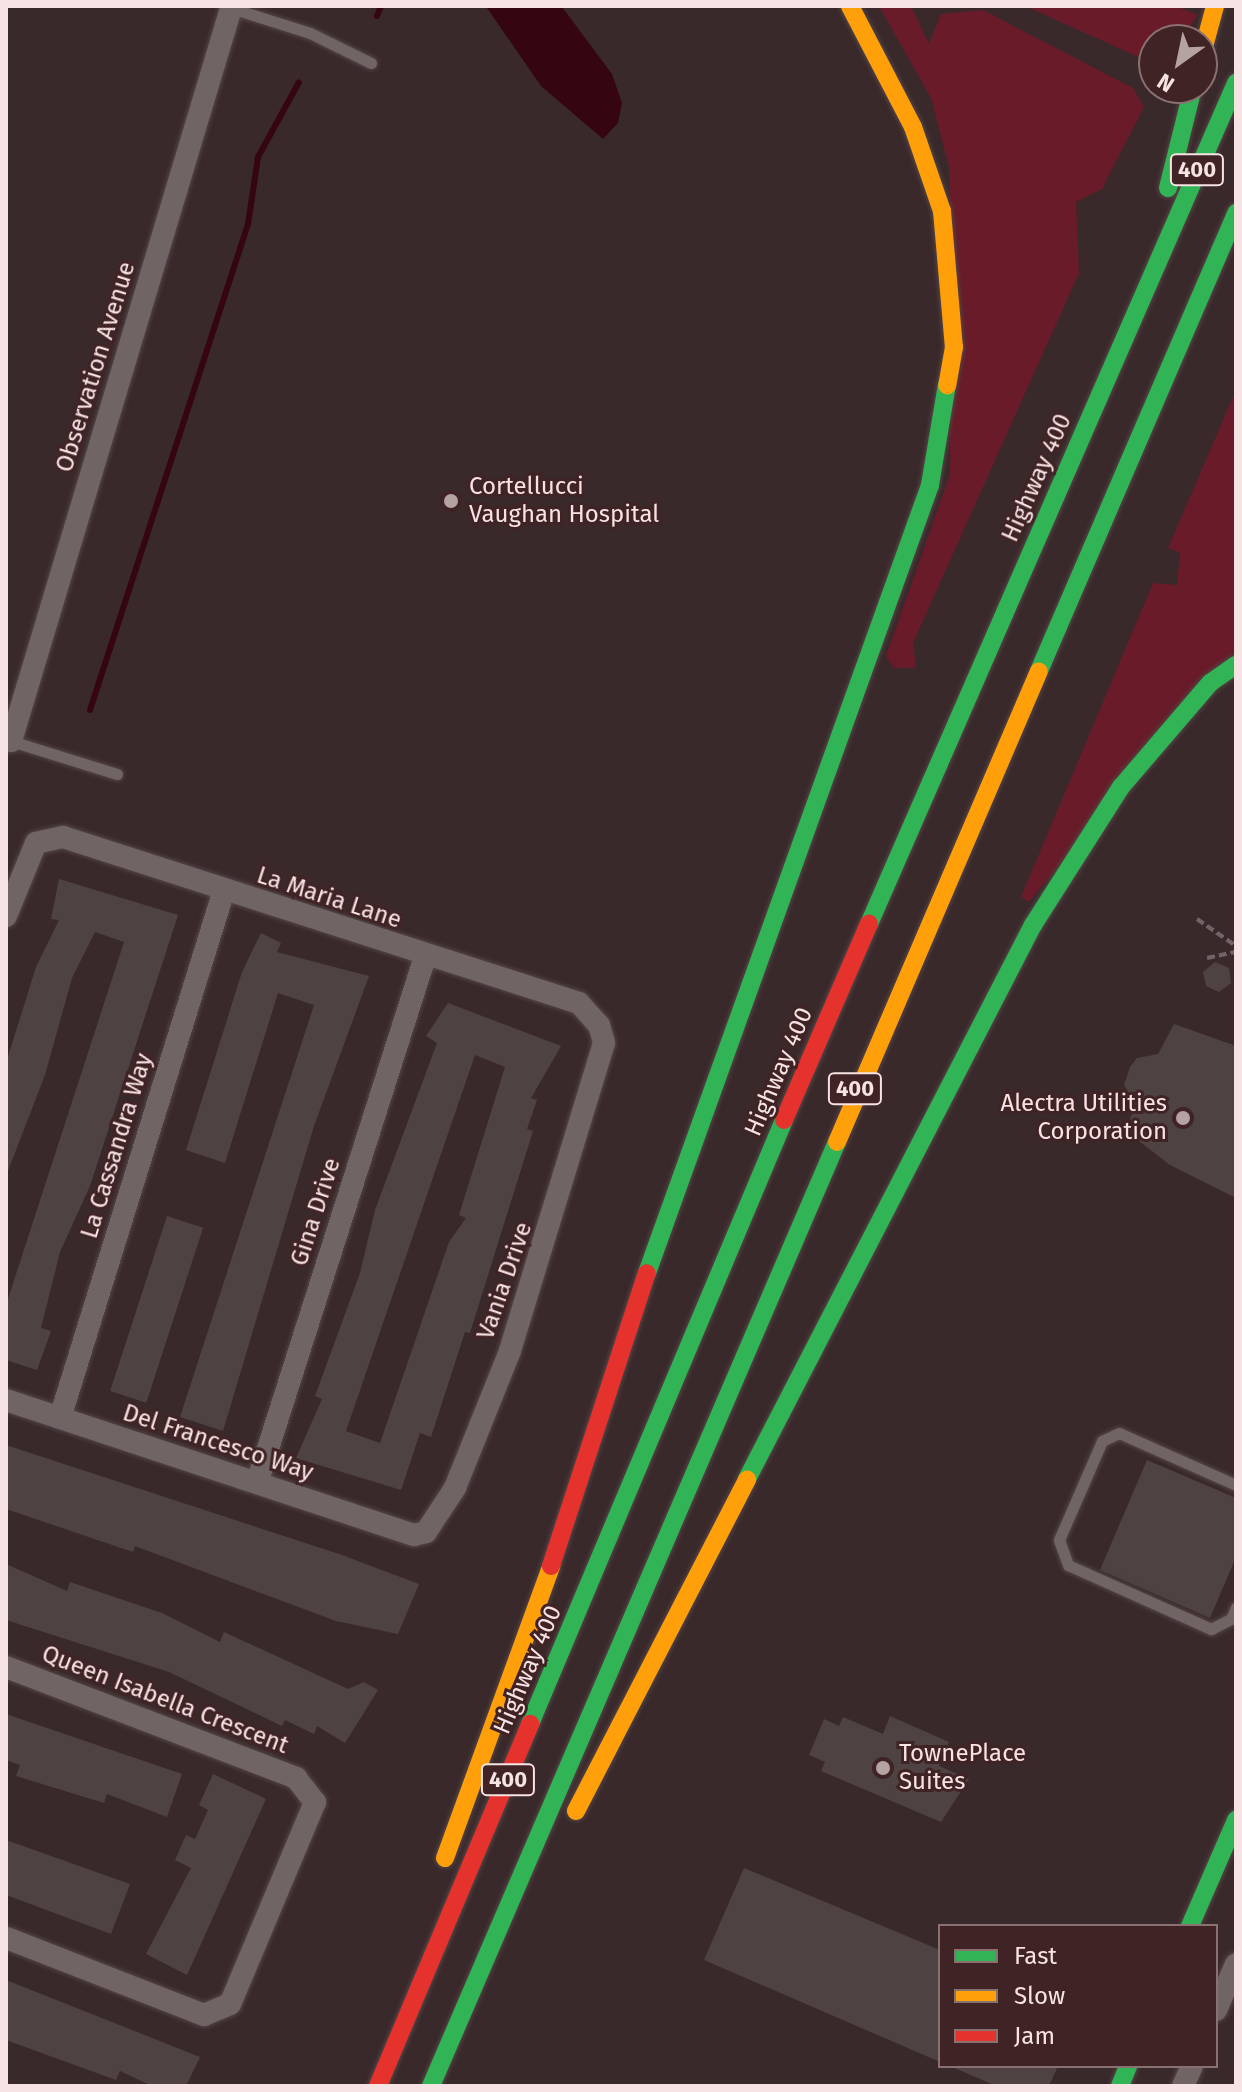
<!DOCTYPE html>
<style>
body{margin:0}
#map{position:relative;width:1242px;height:2092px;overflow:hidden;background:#3a292b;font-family:"Fira Sans",sans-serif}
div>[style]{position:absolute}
.green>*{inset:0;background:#691b29}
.water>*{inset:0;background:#35060f}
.stream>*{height:6px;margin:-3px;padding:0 3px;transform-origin:3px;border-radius:3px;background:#35060f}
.building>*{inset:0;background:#4f4242;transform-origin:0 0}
.path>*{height:4px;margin-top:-2px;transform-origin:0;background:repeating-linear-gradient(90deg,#716466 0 8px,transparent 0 12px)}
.roads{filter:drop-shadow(0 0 2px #534546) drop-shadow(0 0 2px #534546)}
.lane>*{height:11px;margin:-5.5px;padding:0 5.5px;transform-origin:5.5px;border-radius:5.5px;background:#706465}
.street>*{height:22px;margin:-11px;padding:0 11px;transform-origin:11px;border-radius:11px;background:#706465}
.fast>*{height:18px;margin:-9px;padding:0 9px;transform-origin:9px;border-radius:9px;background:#30b455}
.slow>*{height:18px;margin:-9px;padding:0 9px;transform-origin:9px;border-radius:9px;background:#ff9f0a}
.jam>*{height:18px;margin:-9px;padding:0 9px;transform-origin:9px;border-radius:9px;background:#e5322d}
.dots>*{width:22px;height:22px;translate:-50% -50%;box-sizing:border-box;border:4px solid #402325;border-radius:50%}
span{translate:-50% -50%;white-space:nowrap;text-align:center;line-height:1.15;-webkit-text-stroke:6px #402325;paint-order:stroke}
.shield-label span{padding:2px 6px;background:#402325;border:2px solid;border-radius:6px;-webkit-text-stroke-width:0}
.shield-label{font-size:22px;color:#f7e3e4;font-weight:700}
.street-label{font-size:24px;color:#f7e3e4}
.poi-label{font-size:24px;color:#f7e3e4}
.left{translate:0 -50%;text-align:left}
.right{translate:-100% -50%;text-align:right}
.frame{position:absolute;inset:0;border:8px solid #f7e3e4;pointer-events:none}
.legend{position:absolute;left:938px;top:1924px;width:280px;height:144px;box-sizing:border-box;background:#402325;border:2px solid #897071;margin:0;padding:10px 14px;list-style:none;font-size:24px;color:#f7e3e4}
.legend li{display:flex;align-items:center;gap:16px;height:40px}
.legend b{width:40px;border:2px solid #897071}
.north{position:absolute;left:1138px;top:24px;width:80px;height:80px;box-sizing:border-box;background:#402325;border:2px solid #897071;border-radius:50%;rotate:213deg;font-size:22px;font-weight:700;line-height:32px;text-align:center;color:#f7e3e4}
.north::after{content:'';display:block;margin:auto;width:28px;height:36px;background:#b5a2a3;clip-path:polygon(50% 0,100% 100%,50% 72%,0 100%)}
</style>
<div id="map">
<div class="green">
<i style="clip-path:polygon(879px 6px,911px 6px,929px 44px,941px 14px,983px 10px,1133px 88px,1144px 107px,1102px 189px,1076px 202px,1079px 273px,913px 643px,916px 668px,894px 668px,886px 656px,950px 474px,949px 167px,931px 98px)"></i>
<i style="clip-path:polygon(1025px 6px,1175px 6px,1198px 15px,1180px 40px,1154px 40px,1154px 64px)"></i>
<i style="clip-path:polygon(1236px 390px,1236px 649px,1029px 902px,1021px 897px,1153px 583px,1177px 585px,1180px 553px,1168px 548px)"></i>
</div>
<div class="water">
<i style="clip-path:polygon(562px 7px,612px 74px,622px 103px,618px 123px,603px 139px,541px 86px,487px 8px)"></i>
</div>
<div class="stream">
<i style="left:377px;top:16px;width:11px;rotate:-68deg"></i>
<i style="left:90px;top:710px;width:511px;rotate:-71.99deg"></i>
<i style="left:248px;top:224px;width:68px;rotate:-81.5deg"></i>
<i style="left:258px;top:157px;width:85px;rotate:-61.3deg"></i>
</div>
<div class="building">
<i style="clip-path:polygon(59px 879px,178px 915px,90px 1186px,60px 1252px,41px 1328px,51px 1331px,37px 1370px,6px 1360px,6px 1305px,124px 942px,95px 932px,72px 978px,45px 1075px,6px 1176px,6px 1063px,36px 967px,59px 920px,51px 919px)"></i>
<i style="clip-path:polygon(261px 933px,281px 943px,277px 952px,369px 976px,314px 1126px,223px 1431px,180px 1417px,314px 1005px,278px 993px,225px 1163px,186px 1150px,242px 972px)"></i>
<i style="clip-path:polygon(1215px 962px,1229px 968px,1231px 983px,1219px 992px,1206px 986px,1203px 972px)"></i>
<i style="clip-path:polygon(evenodd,448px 1003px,561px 1046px,531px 1098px,537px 1100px,527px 1129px,533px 1131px,470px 1333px,465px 1332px,431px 1437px,420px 1433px,401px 1490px,296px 1458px,322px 1399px,315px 1396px,360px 1273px,375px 1210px,437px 1043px,426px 1036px,448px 1003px,475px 1055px,505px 1067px,459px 1215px,466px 1218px,449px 1242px,380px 1443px,346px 1431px,475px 1055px)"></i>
<i style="clip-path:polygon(1174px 1024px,1236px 1046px,1236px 1198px,1170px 1165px,1125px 1130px,1136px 1105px,1124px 1085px,1130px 1067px,1137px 1058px,1158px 1054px)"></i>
<i style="left:167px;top:1216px;width:38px;height:184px;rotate:18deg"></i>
<i style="clip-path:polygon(6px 1445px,342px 1555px,419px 1584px,398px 1634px,336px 1621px,135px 1546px,133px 1552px,6px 1509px)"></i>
<i style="clip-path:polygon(1147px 1460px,1236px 1498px,1236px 1557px,1210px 1618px,1100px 1570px)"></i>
<i style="clip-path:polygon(6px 1564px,67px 1591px,70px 1582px,162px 1613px,220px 1642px,224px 1632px,348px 1689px,364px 1682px,378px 1690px,345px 1743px,317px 1726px,314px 1734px,285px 1720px,282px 1726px,169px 1672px,6px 1620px)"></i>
<i style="clip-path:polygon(6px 1714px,182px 1774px,167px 1817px,107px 1794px,104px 1803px,16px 1776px,20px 1765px,6px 1760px)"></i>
<i style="clip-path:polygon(890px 1716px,949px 1742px,939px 1766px,969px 1779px,941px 1822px,821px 1771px,825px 1762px,809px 1755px,824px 1719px,839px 1726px,843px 1717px,883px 1734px)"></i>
<i style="clip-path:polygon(213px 1774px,266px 1799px,187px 1975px,146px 1954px,191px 1868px,175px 1860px,186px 1835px,195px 1839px,208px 1810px,199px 1805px)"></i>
<i style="clip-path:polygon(6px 1840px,130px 1884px,111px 1934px,6px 1895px)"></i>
<i style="clip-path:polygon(744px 1868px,940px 1950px,940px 2062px,704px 1960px)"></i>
<i style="clip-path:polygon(6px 1980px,200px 2057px,186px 2086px,152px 2086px,120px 2071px,116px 2080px,6px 2040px)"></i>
<i style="clip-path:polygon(950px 2066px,1058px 2066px,1049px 2086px,996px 2086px)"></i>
</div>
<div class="path">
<i style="left:1197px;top:919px;width:47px;rotate:34.7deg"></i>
<i style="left:1207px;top:958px;width:30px;rotate:-12deg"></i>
</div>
<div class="roads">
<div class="lane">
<i style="left:228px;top:7px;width:86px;rotate:17.6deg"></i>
<i style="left:310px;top:33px;width:68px;rotate:26.2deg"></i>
<i style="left:11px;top:741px;width:111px;rotate:17.3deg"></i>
<i style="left:1236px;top:1485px;width:128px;rotate:-156deg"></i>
<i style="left:1119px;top:1433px;width:19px;rotate:155deg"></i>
<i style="left:1102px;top:1441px;width:108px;rotate:113.5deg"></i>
<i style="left:1059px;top:1540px;width:27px;rotate:70deg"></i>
<i style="left:1068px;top:1565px;width:157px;rotate:24.1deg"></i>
<i style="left:1211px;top:1629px;width:22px;rotate:-27deg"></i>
<i style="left:1231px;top:1619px;width:13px;rotate:-67deg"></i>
</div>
<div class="street">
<i style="left:6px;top:740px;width:5px;rotate:11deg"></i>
<i style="left:11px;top:741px;width:765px;rotate:-73.29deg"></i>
<i style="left:6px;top:916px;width:79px;rotate:-67.7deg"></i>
<i style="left:36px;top:843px;width:28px;rotate:-13deg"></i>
<i style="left:63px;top:837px;width:542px;rotate:17.83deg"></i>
<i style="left:579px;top:1003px;width:30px;rotate:48deg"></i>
<i style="left:599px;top:1025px;width:19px;rotate:74deg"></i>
<i style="left:604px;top:1043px;width:322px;rotate:107deg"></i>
<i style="left:510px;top:1351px;width:148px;rotate:111.9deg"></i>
<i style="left:455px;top:1488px;width:53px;rotate:123.4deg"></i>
<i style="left:426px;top:1532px;width:12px;rotate:166deg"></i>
<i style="left:414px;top:1535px;width:430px;rotate:-161.7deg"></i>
<i style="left:60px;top:1418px;width:553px;rotate:-72.74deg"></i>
<i style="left:257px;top:1483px;width:552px;rotate:-72.29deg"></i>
<i style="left:6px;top:1667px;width:311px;rotate:20.9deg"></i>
<i style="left:296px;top:1778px;width:31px;rotate:52deg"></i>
<i style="left:315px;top:1802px;width:219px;rotate:112.8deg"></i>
<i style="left:230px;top:2004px;width:28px;rotate:157deg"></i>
<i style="left:204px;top:2015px;width:212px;rotate:-158.7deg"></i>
<i style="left:1216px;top:2010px;width:50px;rotate:-66.5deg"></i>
<i style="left:1183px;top:2086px;width:22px;rotate:-66deg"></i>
</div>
<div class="fast">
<i style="left:1168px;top:188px;width:103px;rotate:-76deg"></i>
<i style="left:1039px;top:671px;width:499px;rotate:-66.7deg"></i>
<i style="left:869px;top:924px;width:918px;rotate:-66.42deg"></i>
<i style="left:647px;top:1273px;width:837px;rotate:-70.24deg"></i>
<i style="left:930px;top:485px;width:101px;rotate:-80.4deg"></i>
<i style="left:747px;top:1479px;width:623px;rotate:-62.7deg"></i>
<i style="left:1033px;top:925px;width:164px;rotate:-57.5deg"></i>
<i style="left:1121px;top:787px;width:137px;rotate:-49.4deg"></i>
<i style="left:1210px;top:683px;width:32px;rotate:-35deg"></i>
<i style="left:530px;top:1724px;width:655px;rotate:-67.19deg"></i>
<i style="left:1190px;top:1926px;width:116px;rotate:-66.5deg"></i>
<i style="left:431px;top:2086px;width:1028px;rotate:-66.73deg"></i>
<i style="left:1120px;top:2086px;width:22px;rotate:-68deg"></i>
</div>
<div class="slow">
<i style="left:850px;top:6px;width:136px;rotate:62.5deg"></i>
<i style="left:913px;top:127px;width:89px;rotate:71deg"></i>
<i style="left:942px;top:211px;width:137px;rotate:85deg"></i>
<i style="left:954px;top:347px;width:39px;rotate:100deg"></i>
<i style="left:1202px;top:54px;width:50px;rotate:-74.8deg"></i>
<i style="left:837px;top:1142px;width:512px;rotate:-66.79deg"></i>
<i style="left:576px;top:1811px;width:373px;rotate:-62.7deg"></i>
<i style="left:445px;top:1858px;width:311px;rotate:-70deg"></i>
</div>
<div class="jam">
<i style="left:784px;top:1120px;width:214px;rotate:-66.6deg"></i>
<i style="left:551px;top:1566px;width:308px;rotate:-71.9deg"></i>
<i style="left:378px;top:2086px;width:393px;rotate:-67.2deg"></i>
</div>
</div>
<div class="dots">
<i style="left:451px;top:501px;background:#b5a2a3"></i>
<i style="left:1183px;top:1118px;background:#b5a2a3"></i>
<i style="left:883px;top:1768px;background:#b5a2a3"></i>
</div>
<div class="shield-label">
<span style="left:1197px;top:170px">400</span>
<span style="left:855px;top:1089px">400</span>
<span style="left:508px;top:1780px">400</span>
</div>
<div class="street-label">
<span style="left:96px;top:367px;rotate:-73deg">Observation Avenue</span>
<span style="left:1037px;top:478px;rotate:-66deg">Highway 400</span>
<span style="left:329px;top:898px;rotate:18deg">La Maria Lane</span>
<span style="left:779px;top:1072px;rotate:-67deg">Highway 400</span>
<span style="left:117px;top:1146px;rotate:-73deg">La Cassandra Way</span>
<span style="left:316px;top:1212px;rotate:-72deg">Gina Drive</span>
<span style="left:505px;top:1281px;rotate:-71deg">Vania Drive</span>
<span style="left:218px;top:1443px;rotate:18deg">Del Francesco Way</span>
<span style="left:528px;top:1670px;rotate:-67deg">Highway 400</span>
<span style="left:165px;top:1700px;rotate:21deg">Queen Isabella Crescent</span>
</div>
<div class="poi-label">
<span class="left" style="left:469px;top:501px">Cortellucci<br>Vaughan Hospital</span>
<span class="right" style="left:1167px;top:1118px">Alectra Utilities<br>Corporation</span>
<span class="left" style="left:899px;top:1768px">TownePlace<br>Suites</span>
</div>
<div class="frame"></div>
<ul class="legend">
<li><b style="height:10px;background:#30b455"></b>Fast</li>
<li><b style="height:10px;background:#ff9f0a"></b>Slow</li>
<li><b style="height:10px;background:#e5322d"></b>Jam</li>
</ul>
<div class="north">N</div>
</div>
